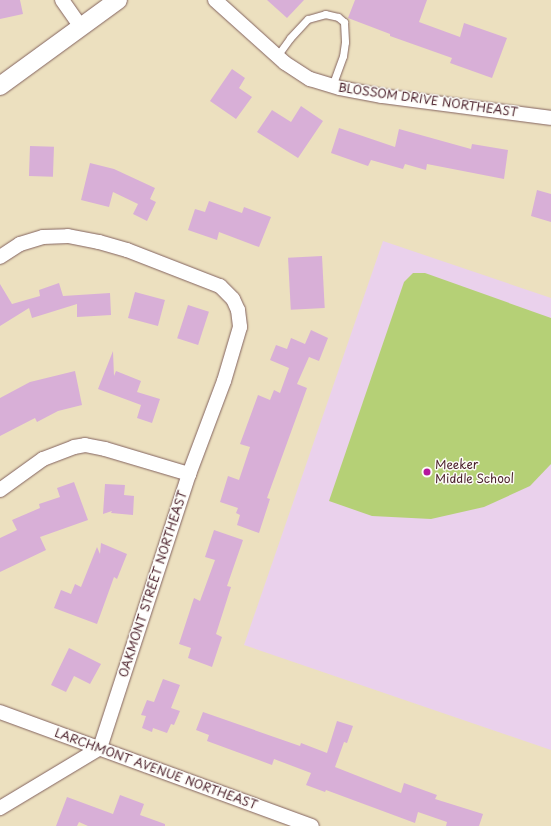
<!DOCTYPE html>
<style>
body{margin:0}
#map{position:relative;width:551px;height:826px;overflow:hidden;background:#ece0bf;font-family:"Playpen Sans",sans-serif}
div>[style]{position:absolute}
.built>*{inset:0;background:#ead1ec}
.green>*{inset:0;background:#b5d076}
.building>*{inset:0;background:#d8afd7;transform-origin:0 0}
.roads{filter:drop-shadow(0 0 1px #83635f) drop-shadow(0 0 1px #83635f)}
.service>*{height:7px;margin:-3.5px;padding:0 3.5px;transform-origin:3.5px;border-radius:3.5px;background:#fff}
.minor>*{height:14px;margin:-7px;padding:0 7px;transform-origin:7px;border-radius:7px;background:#fff}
.tertiary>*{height:18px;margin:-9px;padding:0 9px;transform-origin:9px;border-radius:9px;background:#fff}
.dots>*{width:11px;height:11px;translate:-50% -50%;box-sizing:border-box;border:2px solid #fdfcf7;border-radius:50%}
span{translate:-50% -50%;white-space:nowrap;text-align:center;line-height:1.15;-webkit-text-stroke:3px #fdfcf7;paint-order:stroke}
.street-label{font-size:12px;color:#4a1f2b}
.poi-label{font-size:12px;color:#4a1f2b}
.left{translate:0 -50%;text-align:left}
</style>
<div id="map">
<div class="built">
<i style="clip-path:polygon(383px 241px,551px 298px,551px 750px,244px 645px)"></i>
</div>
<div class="green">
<i style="clip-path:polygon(413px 273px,425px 273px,551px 318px,551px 464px,530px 486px,484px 507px,431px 519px,372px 516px,329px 501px,404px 282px)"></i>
</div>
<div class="building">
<i style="clip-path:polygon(0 0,20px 0,23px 14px,0 19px)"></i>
<i style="clip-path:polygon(267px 0,304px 0,287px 18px)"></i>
<i style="clip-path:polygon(355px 0,427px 0,419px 22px,460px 37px,464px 23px,507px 38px,492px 78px,450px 63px,452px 58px,390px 36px,390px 34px,348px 18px)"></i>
<i style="clip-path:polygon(232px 69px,245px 78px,239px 88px,252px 97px,236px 119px,210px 101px)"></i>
<i style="clip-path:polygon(301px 106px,323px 121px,298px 158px,257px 132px,272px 110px,291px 122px)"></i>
<i style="clip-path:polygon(339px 128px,395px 147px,399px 129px,471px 149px,472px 144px,508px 150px,504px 179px,427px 164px,426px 170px,405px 164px,403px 169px,371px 160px,368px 166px,331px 153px)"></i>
<i style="left:30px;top:146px;width:24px;height:30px;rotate:2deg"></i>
<i style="clip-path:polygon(90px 163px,114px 169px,155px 188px,150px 199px,156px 202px,147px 221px,133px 214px,138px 204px,113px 192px,109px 207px,81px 200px)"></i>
<i style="clip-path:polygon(537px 190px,551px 194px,551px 222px,531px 216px)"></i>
<i style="clip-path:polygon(209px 201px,242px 213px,244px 207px,271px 217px,259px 247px,219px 232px,217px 240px,188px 230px,195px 209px,205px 212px)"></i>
<i style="left:322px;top:256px;width:52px;height:34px;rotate:87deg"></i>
<i style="clip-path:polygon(59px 283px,63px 296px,110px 293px,111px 315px,77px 317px,77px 304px,32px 318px,29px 308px,0 326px,0 284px,12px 304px,40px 296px,39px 290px)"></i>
<i style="left:135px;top:292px;width:31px;height:27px;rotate:15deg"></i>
<i style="left:188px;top:305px;width:22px;height:35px;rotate:18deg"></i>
<i style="clip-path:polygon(311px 330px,328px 338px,319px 361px,309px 357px,297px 384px,307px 388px,267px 498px,270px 499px,259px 533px,237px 525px,240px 515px,236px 513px,238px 508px,220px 502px,228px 476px,239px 480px,250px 447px,240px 444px,258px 395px,270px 400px,274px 390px,280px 393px,289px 368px,270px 360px,276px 345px,287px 349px,291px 338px,305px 344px)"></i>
<i style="clip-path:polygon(113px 351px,114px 376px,116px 371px,141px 381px,137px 392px,160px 399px,152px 423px,137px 418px,141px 405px,98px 389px)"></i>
<i style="clip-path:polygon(75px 371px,82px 405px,58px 411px,37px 422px,35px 418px,0 436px,0 398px,30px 382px)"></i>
<i style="clip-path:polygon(74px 482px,88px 520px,40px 537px,46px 550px,0 572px,0 538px,17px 530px,12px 520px,40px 508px,39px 504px,60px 497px,57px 488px)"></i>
<i style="clip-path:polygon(105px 484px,125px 485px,124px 495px,134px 496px,133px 515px,111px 513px,112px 511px,103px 514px)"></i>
<i style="clip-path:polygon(214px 530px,243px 540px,227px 586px,231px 587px,216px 634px,222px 637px,212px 667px,188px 658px,191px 648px,179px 644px,194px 598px,200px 601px,215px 560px,205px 557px)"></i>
<i style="clip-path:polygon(101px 543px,127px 554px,117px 579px,114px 577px,97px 624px,54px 608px,61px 590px,71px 594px,75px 584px,81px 587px,97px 547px,100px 554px)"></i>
<i style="clip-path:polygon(69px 648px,101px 664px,90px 684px,74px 676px,66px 692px,51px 685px)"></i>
<i style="clip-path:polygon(163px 679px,180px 685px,171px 708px,180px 711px,174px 725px,171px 724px,167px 733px,153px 728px,152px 732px,142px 728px,146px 716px,141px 715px,147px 700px,154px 702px)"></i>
<i style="clip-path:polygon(203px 712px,300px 746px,301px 743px,327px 753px,337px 721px,353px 726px,347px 743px,344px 742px,335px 767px,401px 793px,404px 783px,437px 795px,435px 799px,483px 814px,479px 826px,446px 826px,447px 822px,418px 812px,415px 823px,326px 790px,325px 792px,306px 785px,311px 773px,274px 759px,272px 765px,207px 741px,209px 735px,196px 730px)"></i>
<i style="clip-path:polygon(120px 795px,144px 804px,140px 815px,165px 824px,165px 826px,88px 826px,79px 822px,77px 826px,56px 826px,67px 797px,113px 814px)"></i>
</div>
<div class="roads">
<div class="service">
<i style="left:277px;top:56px;width:22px;rotate:-54deg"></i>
<i style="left:290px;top:38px;width:26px;rotate:-47deg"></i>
<i style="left:308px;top:19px;width:18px;rotate:-16deg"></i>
<i style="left:325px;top:14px;width:13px;rotate:13deg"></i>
<i style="left:338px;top:17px;width:8px;rotate:40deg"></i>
<i style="left:344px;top:22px;width:20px;rotate:87deg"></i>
<i style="left:345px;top:42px;width:14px;rotate:98deg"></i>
<i style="left:343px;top:56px;width:32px;rotate:110deg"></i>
</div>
<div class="minor">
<i style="left:62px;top:0;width:33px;rotate:55deg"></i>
<i style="left:215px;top:0;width:94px;rotate:42deg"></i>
<i style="left:285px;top:63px;width:30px;rotate:33deg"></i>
<i style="left:310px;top:79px;width:31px;rotate:17deg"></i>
<i style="left:340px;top:88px;width:43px;rotate:10.8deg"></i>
<i style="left:382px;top:96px;width:170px;rotate:7.4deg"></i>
<i style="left:0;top:257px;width:24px;rotate:-33deg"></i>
<i style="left:20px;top:244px;width:24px;rotate:-17deg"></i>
<i style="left:43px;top:237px;width:25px;rotate:-2deg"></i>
<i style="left:68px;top:236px;width:32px;rotate:11deg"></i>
<i style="left:99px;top:242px;width:29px;rotate:16deg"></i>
<i style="left:127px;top:250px;width:100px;rotate:21.2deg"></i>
<i style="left:220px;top:286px;width:18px;rotate:45deg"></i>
<i style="left:233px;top:299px;width:12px;rotate:66deg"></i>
<i style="left:238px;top:310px;width:17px;rotate:83deg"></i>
<i style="left:240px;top:327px;width:56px;rotate:106.5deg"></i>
<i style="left:224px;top:381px;width:99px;rotate:110.6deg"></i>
<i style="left:189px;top:474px;width:288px;rotate:108deg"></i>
<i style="left:100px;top:748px;width:117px;rotate:149deg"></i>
<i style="left:0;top:490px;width:53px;rotate:-35.8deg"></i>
<i style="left:43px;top:459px;width:33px;rotate:-21deg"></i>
<i style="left:74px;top:447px;width:11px;rotate:-10deg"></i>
<i style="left:85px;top:445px;width:20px;rotate:11deg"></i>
<i style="left:105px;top:449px;width:88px;rotate:16.6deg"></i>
<i style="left:0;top:712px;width:332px;rotate:20.1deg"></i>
</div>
<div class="tertiary">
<i style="left:0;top:86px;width:146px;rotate:-36.1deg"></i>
</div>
</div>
<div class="dots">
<i style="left:427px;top:472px;background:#b5179e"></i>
</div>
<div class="street-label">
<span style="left:428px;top:100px;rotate:8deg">BLOSSOM DRIVE NORTHEAST</span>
<span style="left:153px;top:584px;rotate:-72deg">OAKMONT STREET NORTHEAST</span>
<span style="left:156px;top:769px;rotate:20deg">LARCHMONT AVENUE NORTHEAST</span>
</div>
<div class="poi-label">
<span class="left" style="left:435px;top:472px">Meeker<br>Middle School</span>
</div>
</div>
